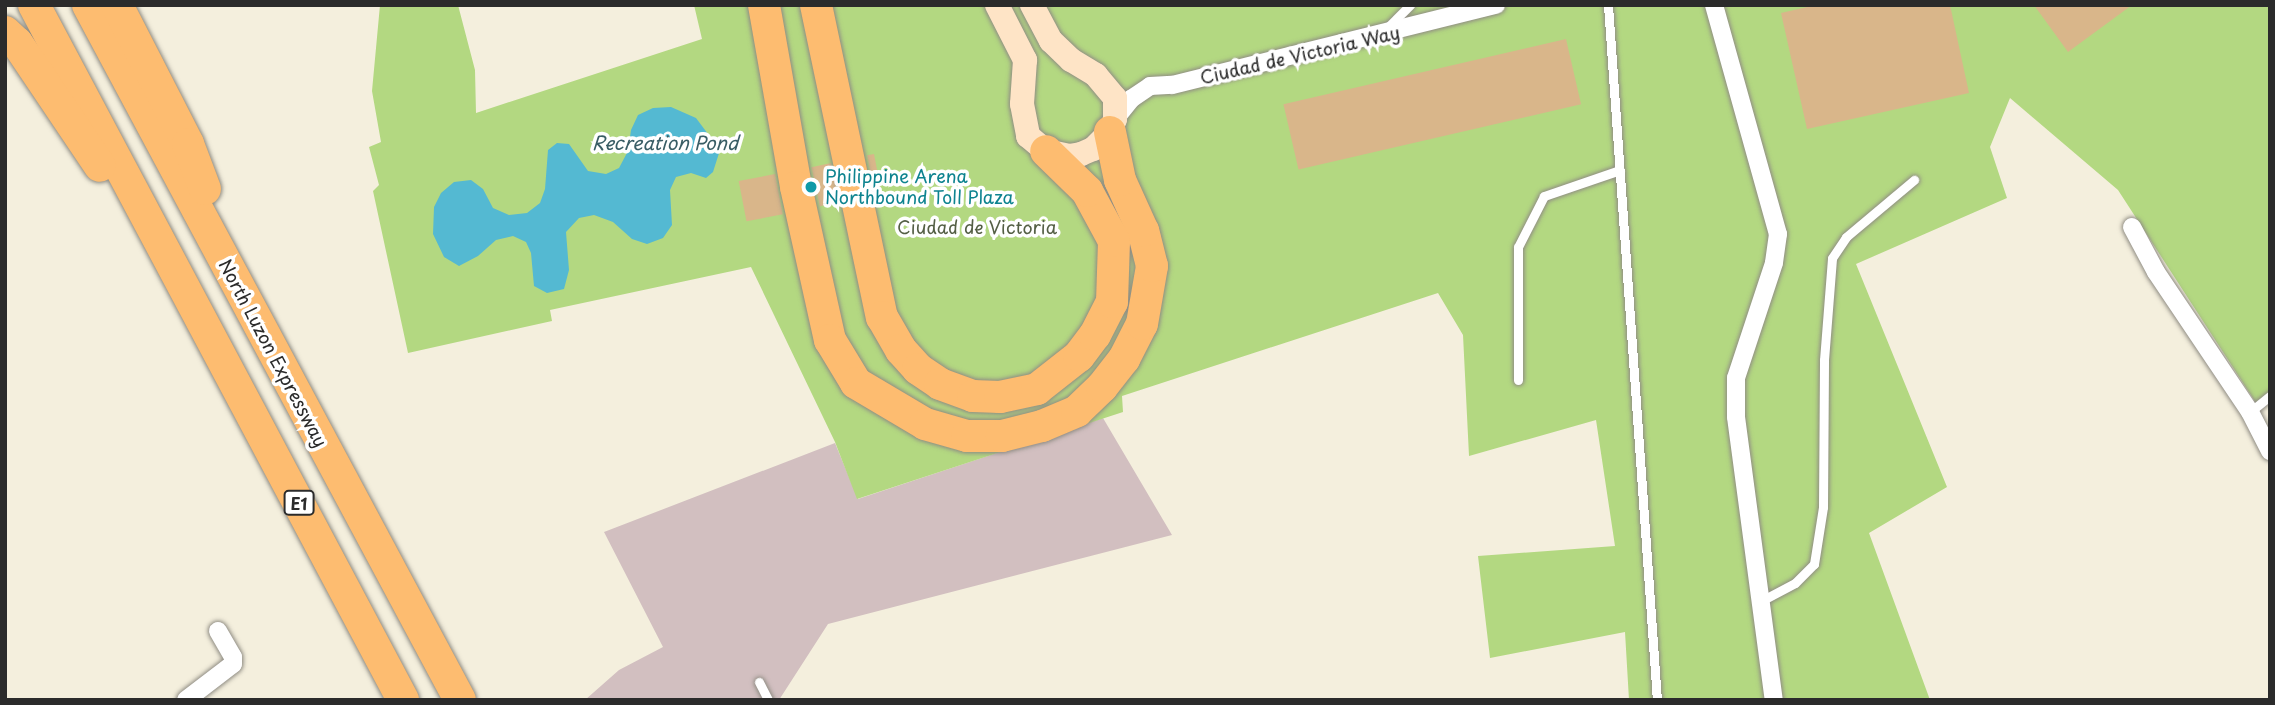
<!DOCTYPE html>
<style>
body{margin:0}
#map{position:relative;width:2275px;height:705px;overflow:hidden;background:#f4efdd;font-family:"Playpen Sans",sans-serif}
div>[style]{position:absolute}
.industrial>*{inset:0;background:#d2bfc0}
.green>*{inset:0;background:#b3d881}
.water>*{inset:0;background:#54b9d2}
.building>*{inset:0;background:#d9b68a;transform-origin:0 0}
.roads{filter:drop-shadow(0 0 2px #908d84) drop-shadow(0 0 2px #908d84)}
.lane>*{height:9px;margin:-4.5px;padding:0 4.5px;transform-origin:4.5px;border-radius:4.5px;background:#fff}
.street>*{height:18px;margin:-9px;padding:0 9px;transform-origin:9px;border-radius:9px;background:#fff}
.secondary>*{height:24px;margin:-12px;padding:0 12px;transform-origin:12px;border-radius:12px;background:#fee4c6}
.highway>*{height:32px;margin:-16px;padding:0 16px;transform-origin:16px;border-radius:16px;background:#fdbc70}
.dots>*{width:19px;height:19px;translate:-50% -50%;box-sizing:border-box;border:4px solid #fff;border-radius:50%}
span{translate:-50% -50%;white-space:nowrap;text-align:center;line-height:1.15;-webkit-text-stroke:7px #fff;paint-order:stroke}
.shield-label span{padding:2px 5px;background:#fff;border:2px solid;border-radius:5px;-webkit-text-stroke-width:0}
.shield-label{font-size:16px;color:#2b2b2b;font-weight:700}
.street-label{font-size:18px;color:#2b2b2b}
.culture-label{font-size:18px;color:#0d838f}
.left{translate:0 -50%;text-align:left}
.park-label{font-size:18px;color:#545f45}
.water-label{font-size:19px;color:#395d65;font-style:italic}
.frame{position:absolute;inset:0;border:7px solid #2b2b2b;pointer-events:none}
</style>
<div id="map">
<div class="industrial">
<i style="clip-path:polygon(1103px 418px,1172px 535px,828px 624px,779px 700px,585px 700px,619px 670px,663px 647px,604px 532px,835px 443px,858px 499px)"></i>
</div>
<div class="green">
<i style="clip-path:polygon(380px 5px,458px 5px,475px 70px,476px 113px,702px 39px,694px 5px,2270px 5px,2270px 391px,2256px 403px,2118px 190px,2010px 98px,1990px 147px,2007px 198px,1856px 264px,1947px 487px,1869px 533px,1930px 700px,1629px 700px,1625px 632px,1490px 658px,1478px 556px,1615px 546px,1596px 420px,1469px 456px,1463px 335px,1438px 293px,1122px 396px,1123px 412px,857px 499px,835px 442px,751px 267px,550px 310px,552px 321px,408px 353px,373px 191px,379px 185px,369px 147px,381px 142px,372px 91px)"></i>
</div>
<div class="water">
<i style="clip-path:polygon(671px 107px,696px 118px,720px 150px,713px 172px,706px 178px,691px 173px,676px 177px,670px 190px,672px 225px,663px 238px,647px 244px,632px 239px,613px 222px,594px 215px,579px 218px,566px 232px,569px 270px,564px 289px,547px 293px,534px 286px,531px 253px,526px 242px,513px 236px,496px 240px,478px 256px,459px 266px,444px 257px,433px 234px,434px 207px,441px 193px,454px 182px,471px 180px,483px 189px,493px 208px,509px 215px,527px 213px,540px 203px,545px 189px,548px 150px,557px 143px,569px 144px,588px 171px,606px 174px,619px 168px,628px 151px,631px 130px,638px 115px,653px 108px)"></i>
</div>
<div class="building">
<i style="clip-path:polygon(1816px 5px,1950px 5px,1969px 93px,1807px 129px,1781px 13px)"></i>
<i style="clip-path:polygon(2034px 5px,2132px 5px,2068px 52px)"></i>
<i style="left:1566px;top:39px;width:67px;height:290px;rotate:77deg"></i>
<i style="left:874px;top:154px;width:41px;height:7px;rotate:79deg"></i>
<i style="left:831px;top:163px;width:40px;height:20px;rotate:78deg"></i>
<i style="left:775px;top:174px;width:41px;height:37px;rotate:79deg"></i>
</div>
<div class="roads">
<div class="lane">
<i style="left:1608px;top:5px;width:697px;rotate:85.97deg"></i>
<i style="left:1386px;top:29px;width:34px;rotate:-45deg"></i>
<i style="left:1518px;top:380px;width:133px;rotate:-90deg"></i>
<i style="left:1518px;top:247px;width:57px;rotate:-63deg"></i>
<i style="left:1544px;top:196px;width:80px;rotate:-18.9deg"></i>
<i style="left:2250px;top:412px;width:26px;rotate:-39deg"></i>
<i style="left:1761px;top:601px;width:38px;rotate:-28deg"></i>
<i style="left:1795px;top:583px;width:27px;rotate:-45deg"></i>
<i style="left:1814px;top:564px;width:58px;rotate:-81deg"></i>
<i style="left:1823px;top:507px;width:147px;rotate:-89.6deg"></i>
<i style="left:1824px;top:360px;width:102px;rotate:-85.5deg"></i>
<i style="left:1832px;top:258px;width:25px;rotate:-56deg"></i>
<i style="left:1846px;top:237px;width:89px;rotate:-40deg"></i>
<i style="left:759px;top:682px;width:20px;rotate:63deg"></i>
</div>
<div class="street">
<i style="left:1714px;top:5px;width:238px;rotate:74.4deg"></i>
<i style="left:1778px;top:234px;width:29px;rotate:98deg"></i>
<i style="left:1774px;top:263px;width:121px;rotate:108.3deg"></i>
<i style="left:1736px;top:378px;width:39px;rotate:90deg"></i>
<i style="left:1736px;top:417px;width:286px;rotate:82.4deg"></i>
<i style="left:1115px;top:119px;width:26px;rotate:-51deg"></i>
<i style="left:1131px;top:99px;width:23px;rotate:-34deg"></i>
<i style="left:1150px;top:86px;width:22px;rotate:-3deg"></i>
<i style="left:1172px;top:85px;width:334px;rotate:-13.9deg"></i>
<i style="left:2132px;top:227px;width:51px;rotate:61.9deg"></i>
<i style="left:2156px;top:272px;width:169px;rotate:56.1deg"></i>
<i style="left:2250px;top:412px;width:44px;rotate:62.9deg"></i>
<i style="left:186px;top:700px;width:59px;rotate:-37.5deg"></i>
<i style="left:233px;top:664px;width:7px;rotate:-90deg"></i>
<i style="left:233px;top:657px;width:30px;rotate:-120deg"></i>
</div>
<div class="secondary">
<i style="left:997px;top:5px;width:62px;rotate:63deg"></i>
<i style="left:1025px;top:60px;width:44px;rotate:93.9deg"></i>
<i style="left:1022px;top:104px;width:33px;rotate:79deg"></i>
<i style="left:1028px;top:136px;width:23px;rotate:40deg"></i>
<i style="left:1046px;top:151px;width:24px;rotate:12deg"></i>
<i style="left:1069px;top:156px;width:12px;rotate:-9deg"></i>
<i style="left:1081px;top:154px;width:13px;rotate:-23deg"></i>
<i style="left:1093px;top:149px;width:24px;rotate:-45deg"></i>
<i style="left:1110px;top:132px;width:14px;rotate:-69deg"></i>
<i style="left:1115px;top:119px;width:21px;rotate:-90deg"></i>
<i style="left:1115px;top:98px;width:30px;rotate:-130deg"></i>
<i style="left:1096px;top:75px;width:29px;rotate:-149deg"></i>
<i style="left:1071px;top:60px;width:28px;rotate:-136deg"></i>
<i style="left:1051px;top:41px;width:41px;rotate:-117.8deg"></i>
</div>
<div class="highway">
<i style="left:34px;top:5px;width:787px;rotate:62.03deg"></i>
<i style="left:88px;top:5px;width:788px;rotate:61.84deg"></i>
<i style="left:117px;top:5px;width:156px;rotate:62.9deg"></i>
<i style="left:188px;top:144px;width:48px;rotate:69.3deg"></i>
<i style="left:764px;top:5px;width:185px;rotate:80deg"></i>
<i style="left:796px;top:187px;width:157px;rotate:77.5deg"></i>
<i style="left:830px;top:340px;width:50px;rotate:58.8deg"></i>
<i style="left:856px;top:383px;width:80px;rotate:30.7deg"></i>
<i style="left:925px;top:424px;width:44px;rotate:15.9deg"></i>
<i style="left:967px;top:436px;width:35px"></i>
<i style="left:1002px;top:436px;width:41px;rotate:-14deg"></i>
<i style="left:1042px;top:426px;width:38px;rotate:-23deg"></i>
<i style="left:1077px;top:411px;width:35px;rotate:-44deg"></i>
<i style="left:1102px;top:387px;width:36px;rotate:-52deg"></i>
<i style="left:1124px;top:359px;width:39px;rotate:-63deg"></i>
<i style="left:1142px;top:324px;width:59px;rotate:-80.2deg"></i>
<i style="left:1152px;top:266px;width:36px;rotate:-104deg"></i>
<i style="left:1143px;top:231px;width:56px;rotate:-114.3deg"></i>
<i style="left:1120px;top:180px;width:49px;rotate:-101.8deg"></i>
<i style="left:816px;top:5px;width:319px;rotate:78.1deg"></i>
<i style="left:882px;top:317px;width:38px;rotate:60deg"></i>
<i style="left:901px;top:350px;width:25px;rotate:48deg"></i>
<i style="left:918px;top:369px;width:27px;rotate:34deg"></i>
<i style="left:940px;top:384px;width:35px;rotate:20deg"></i>
<i style="left:973px;top:396px;width:27px;rotate:2deg"></i>
<i style="left:1000px;top:397px;width:38px;rotate:-12deg"></i>
<i style="left:1037px;top:389px;width:53px;rotate:-38.2deg"></i>
<i style="left:1079px;top:356px;width:26px;rotate:-53deg"></i>
<i style="left:1095px;top:335px;width:37px;rotate:-63deg"></i>
<i style="left:1112px;top:302px;width:61px;rotate:-88.1deg"></i>
<i style="left:1114px;top:241px;width:57px;rotate:-118.4deg"></i>
<i style="left:1087px;top:191px;width:57px;rotate:-135.7deg"></i>
<i style="left:5px;top:32px;width:16px;rotate:43deg"></i>
<i style="left:17px;top:43px;width:148px;rotate:56deg"></i>
</div>
</div>
<div class="dots">
<i style="left:811px;top:187px;background:#0f9aa8"></i>
</div>
<div class="shield-label">
<span style="left:299px;top:503px">E1</span>
</div>
<div class="street-label">
<span style="left:1300px;top:55px;rotate:-13deg">Ciudad de Victoria Way</span>
<span style="left:273px;top:353px;rotate:62deg">North Luzon Expressway</span>
</div>
<div class="culture-label">
<span class="left" style="left:825px;top:187px">Philippine Arena<br>Northbound Toll Plaza</span>
</div>
<div class="park-label">
<span style="left:977px;top:227px">Ciudad de Victoria</span>
</div>
<div class="water-label">
<span style="left:665px;top:143px">Recreation Pond</span>
</div>
<div class="frame"></div>
</div>
